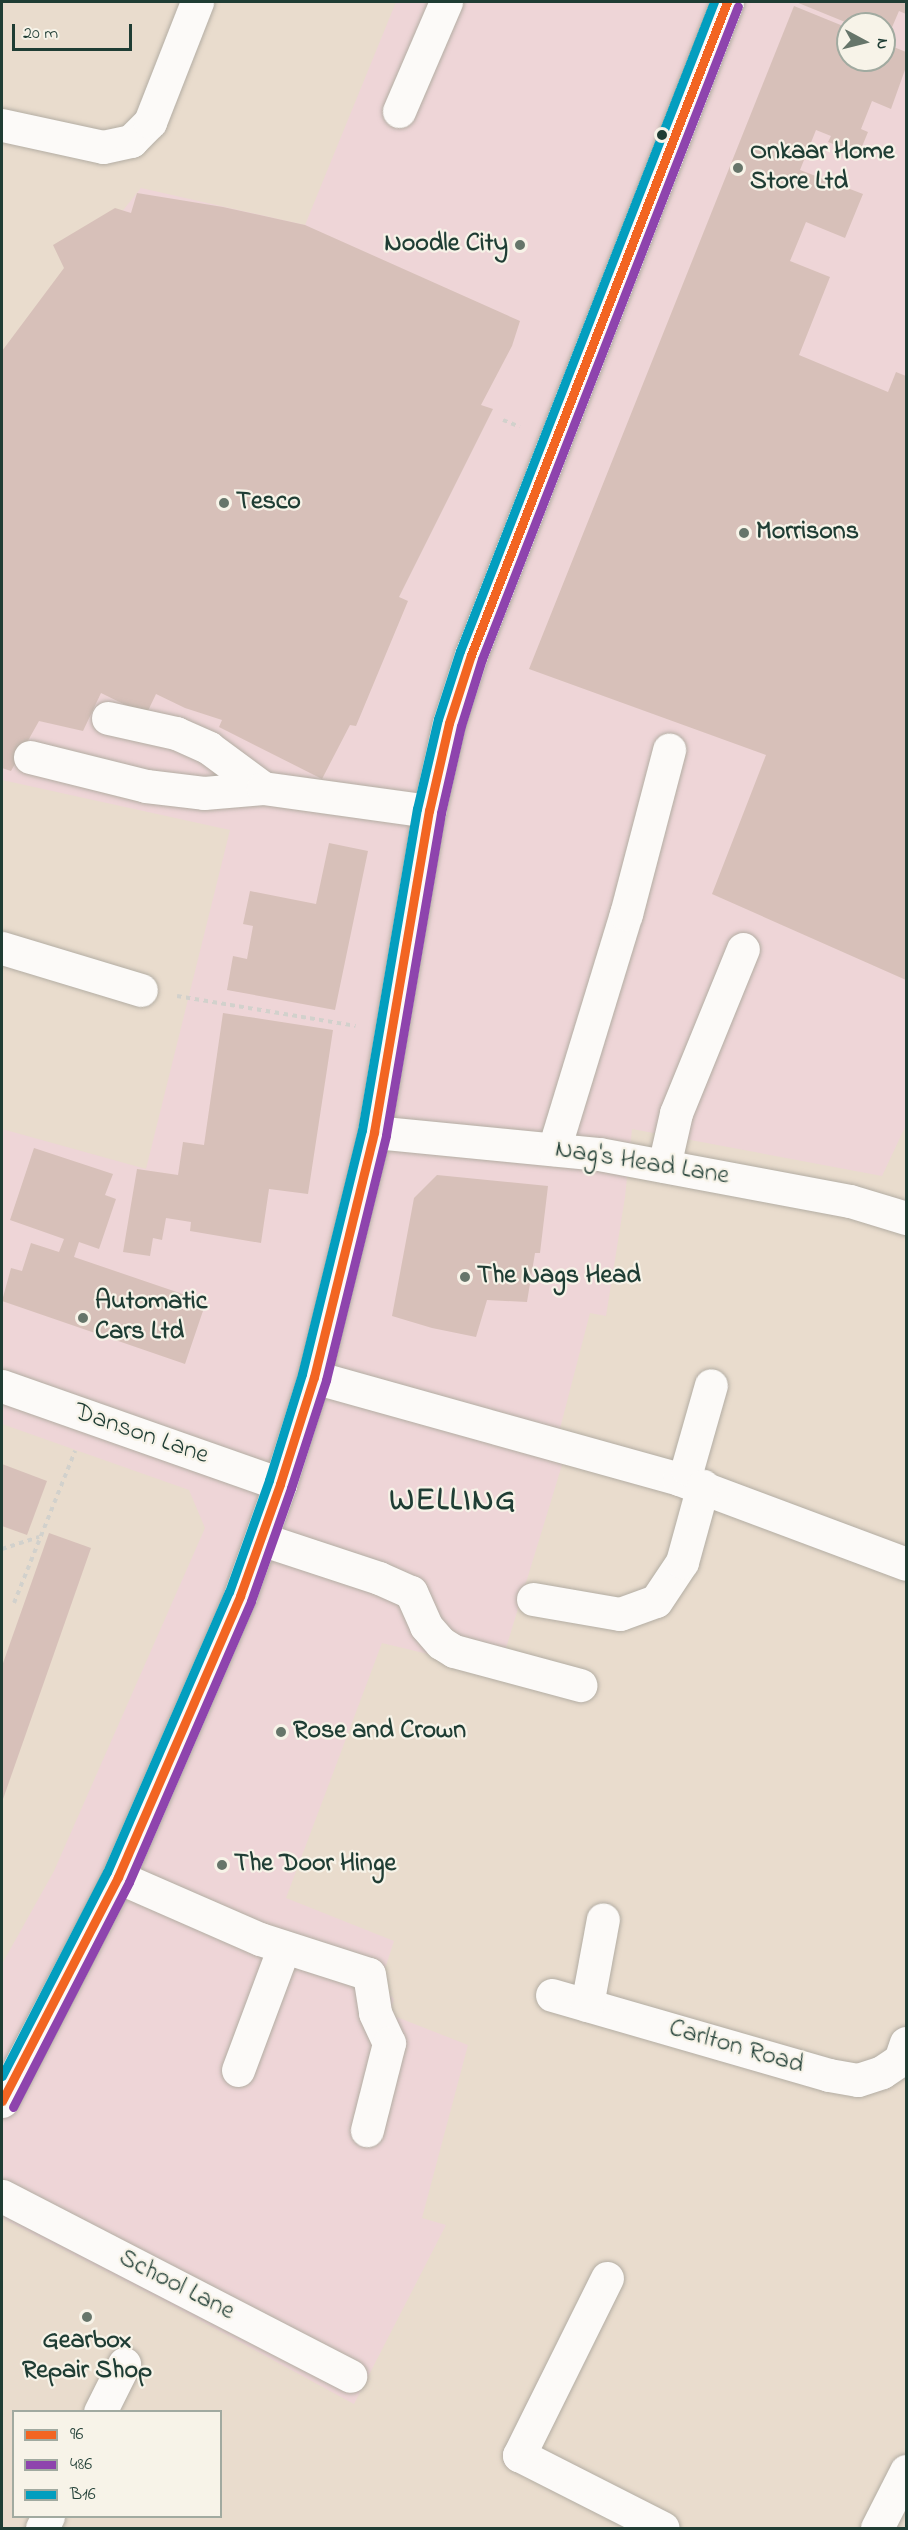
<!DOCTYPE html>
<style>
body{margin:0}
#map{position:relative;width:908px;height:2530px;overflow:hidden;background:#e9dccd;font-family:"Indie Flower",sans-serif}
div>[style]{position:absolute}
.built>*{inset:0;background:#eed5d7}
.building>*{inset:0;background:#d7c0b9}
.path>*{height:4px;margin-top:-2px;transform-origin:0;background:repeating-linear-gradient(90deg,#d2d1cc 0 4.5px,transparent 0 9px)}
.roads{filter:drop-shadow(0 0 2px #b3ada3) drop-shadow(0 0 2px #b3ada3)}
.minor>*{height:33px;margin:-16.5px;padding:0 16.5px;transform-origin:16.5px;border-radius:16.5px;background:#fcfaf8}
.major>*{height:33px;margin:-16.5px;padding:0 16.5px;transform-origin:16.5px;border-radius:16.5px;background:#fcfaf8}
.bus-1>*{height:9px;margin:-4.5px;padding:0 4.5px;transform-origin:4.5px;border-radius:4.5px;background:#f26522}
.bus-2>*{height:9px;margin:-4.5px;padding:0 4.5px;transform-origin:4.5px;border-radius:4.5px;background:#8e44ad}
.bus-3>*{height:9px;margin:-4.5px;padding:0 4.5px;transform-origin:4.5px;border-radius:4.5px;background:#039ebf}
.dots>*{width:16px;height:16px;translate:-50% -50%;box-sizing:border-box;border:3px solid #f7f3e8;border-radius:50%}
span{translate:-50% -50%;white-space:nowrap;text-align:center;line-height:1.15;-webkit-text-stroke:4.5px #f7f3e8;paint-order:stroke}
.poi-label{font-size:26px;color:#1f3d34;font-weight:700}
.left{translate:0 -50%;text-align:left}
.right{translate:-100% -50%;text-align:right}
.street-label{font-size:26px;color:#1f3d34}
.district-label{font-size:32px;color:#1f3d34;font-weight:700;letter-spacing:1.5px}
.frame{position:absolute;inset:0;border:3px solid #1f3d34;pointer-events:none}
.legend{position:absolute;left:12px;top:2410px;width:210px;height:108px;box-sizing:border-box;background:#f7f3e8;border:2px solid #a1aaa0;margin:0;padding:8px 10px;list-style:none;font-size:18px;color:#1f3d34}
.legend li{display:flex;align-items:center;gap:12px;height:30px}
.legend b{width:30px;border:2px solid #a1aaa0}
.north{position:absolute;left:836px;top:12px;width:60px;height:60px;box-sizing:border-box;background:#f7f3e8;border:2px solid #a1aaa0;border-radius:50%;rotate:97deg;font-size:16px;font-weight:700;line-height:24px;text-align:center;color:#1f3d34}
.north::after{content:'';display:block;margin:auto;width:21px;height:27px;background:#66756a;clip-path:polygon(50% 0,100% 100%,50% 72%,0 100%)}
.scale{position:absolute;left:12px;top:24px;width:120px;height:27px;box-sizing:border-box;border:3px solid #1f3d34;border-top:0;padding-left:8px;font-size:18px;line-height:21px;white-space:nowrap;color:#1f3d34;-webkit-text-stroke:4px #f7f3e8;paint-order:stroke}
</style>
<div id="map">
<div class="built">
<i style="clip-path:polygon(evenodd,396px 2px,906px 2px,906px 1125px,882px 1176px,632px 1129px,625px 1197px,606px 1316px,590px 1313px,556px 1444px,562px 1465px,499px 1671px,382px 1643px,286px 1898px,394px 1941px,380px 1984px,394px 1999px,389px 2014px,468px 2045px,422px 2218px,446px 2225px,354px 2404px,164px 2301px,2px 2218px,2px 1964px,54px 1871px,205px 1528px,189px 1490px,2px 1424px,2px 1129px,146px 1169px,230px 830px,2px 780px,2px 360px,141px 188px,305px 225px,396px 2px,848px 24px,884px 24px,884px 60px,848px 60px,848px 24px)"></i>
</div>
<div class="building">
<i style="clip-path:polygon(796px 2px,906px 2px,906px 14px,899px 11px,887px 39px,884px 38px,884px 24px,850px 24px)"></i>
<i style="clip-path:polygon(794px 6px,848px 28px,848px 60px,884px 60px,884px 43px,906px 52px,906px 67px,891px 109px,872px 101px,861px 129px,868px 132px,859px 154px,828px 142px,831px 136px,816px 130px,800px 170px,863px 194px,845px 238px,806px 222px,790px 261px,830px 277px,799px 355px,888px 392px,896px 372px,906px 376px,906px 980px,712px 894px,766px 755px,529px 669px)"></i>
<i style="clip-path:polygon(137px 193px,223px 207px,305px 225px,520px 321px,512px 346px,481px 405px,493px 409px,399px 597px,408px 601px,356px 726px,350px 725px,322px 779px,219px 727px,222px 720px,185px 708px,156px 694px,146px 715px,101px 693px,83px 731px,39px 721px,11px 771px,2px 768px,2px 351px,64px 268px,53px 245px,115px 208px,131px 213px)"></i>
<i style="clip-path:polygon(329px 843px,368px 851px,335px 1010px,227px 990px,233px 956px,247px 959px,253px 926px,243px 924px,250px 891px,316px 904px)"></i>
<i style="clip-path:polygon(223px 1013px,333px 1030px,308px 1194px,269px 1189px,261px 1243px,190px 1231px,191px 1222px,166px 1218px,162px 1240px,153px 1238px,150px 1256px,123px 1252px,137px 1169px,178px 1175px,183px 1142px,204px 1145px)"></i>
<i style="clip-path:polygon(34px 1148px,113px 1174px,105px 1195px,116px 1199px,99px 1249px,79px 1242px,74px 1257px,206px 1302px,185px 1364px,2px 1301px,11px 1268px,22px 1271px,31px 1243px,59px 1252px,64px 1239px,10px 1220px)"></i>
<i style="clip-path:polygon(437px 1175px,548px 1186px,540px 1253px,535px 1253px,527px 1302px,487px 1300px,476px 1337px,432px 1328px,392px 1316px,414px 1198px)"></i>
<i style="clip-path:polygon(2px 1464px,47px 1481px,27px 1535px,2px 1526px)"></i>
<i style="clip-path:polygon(49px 1533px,91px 1548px,2px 1802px,2px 1666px)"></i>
</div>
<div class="path">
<i style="left:503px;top:420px;width:18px;rotate:22deg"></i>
<i style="left:177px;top:996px;width:181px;rotate:9.5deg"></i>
<i style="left:2px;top:1549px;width:39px;rotate:-18deg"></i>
<i style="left:14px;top:1603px;width:164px;rotate:-68.1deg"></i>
</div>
<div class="roads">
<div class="minor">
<i style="left:399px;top:111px;width:119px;rotate:-66.7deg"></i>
<i style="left:2px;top:125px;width:103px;rotate:12.3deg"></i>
<i style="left:103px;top:147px;width:29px;rotate:-12deg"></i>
<i style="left:131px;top:141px;width:27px;rotate:-45deg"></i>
<i style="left:150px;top:122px;width:129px;rotate:-68.6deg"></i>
<i style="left:108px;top:718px;width:70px;rotate:12.4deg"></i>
<i style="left:176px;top:733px;width:36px;rotate:24deg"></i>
<i style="left:209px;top:748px;width:67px;rotate:36.5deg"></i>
<i style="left:30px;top:757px;width:120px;rotate:14deg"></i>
<i style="left:146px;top:786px;width:58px;rotate:6.9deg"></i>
<i style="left:204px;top:793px;width:59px;rotate:-4.8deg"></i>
<i style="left:263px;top:788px;width:168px;rotate:7.9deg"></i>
<i style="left:2px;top:948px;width:145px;rotate:16.8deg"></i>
<i style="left:374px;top:1132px;width:226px;rotate:5.6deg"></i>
<i style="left:599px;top:1154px;width:255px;rotate:10.6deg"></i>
<i style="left:850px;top:1201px;width:59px;rotate:16.9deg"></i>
<i style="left:554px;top:1149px;width:246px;rotate:-73deg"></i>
<i style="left:626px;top:914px;width:170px;rotate:-75.3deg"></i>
<i style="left:664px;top:1166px;width:54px;rotate:-77.2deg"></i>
<i style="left:676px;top:1113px;width:177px;rotate:-67.8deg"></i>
<i style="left:314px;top:1377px;width:379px;rotate:15.6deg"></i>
<i style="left:679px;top:1479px;width:242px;rotate:20.5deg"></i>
<i style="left:2px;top:1386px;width:295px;rotate:19.4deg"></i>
<i style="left:679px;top:1479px;width:13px;rotate:-51deg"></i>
<i style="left:687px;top:1469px;width:87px;rotate:-74.1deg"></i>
<i style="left:261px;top:1539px;width:124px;rotate:18.3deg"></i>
<i style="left:379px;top:1578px;width:35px;rotate:24deg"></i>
<i style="left:411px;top:1592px;width:37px;rotate:66deg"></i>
<i style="left:426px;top:1626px;width:23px;rotate:49deg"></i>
<i style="left:441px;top:1643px;width:15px;rotate:32deg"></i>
<i style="left:454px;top:1651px;width:131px;rotate:15.1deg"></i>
<i style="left:533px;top:1599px;width:88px;rotate:9.8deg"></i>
<i style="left:620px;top:1614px;width:38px;rotate:-20deg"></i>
<i style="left:656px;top:1601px;width:47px;rotate:-56.3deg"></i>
<i style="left:682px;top:1562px;width:79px;rotate:-74.6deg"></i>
<i style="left:118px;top:1877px;width:155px;rotate:23.6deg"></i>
<i style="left:260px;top:1939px;width:114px;rotate:17.8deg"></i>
<i style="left:369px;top:1974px;width:39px;rotate:81deg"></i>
<i style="left:375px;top:2013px;width:33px;rotate:65deg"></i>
<i style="left:389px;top:2043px;width:90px;rotate:104.2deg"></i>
<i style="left:552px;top:1995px;width:288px;rotate:16.1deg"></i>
<i style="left:829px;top:2075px;width:29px;rotate:10deg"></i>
<i style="left:858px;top:2080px;width:25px;rotate:-18deg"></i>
<i style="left:882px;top:2072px;width:22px;rotate:-34deg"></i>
<i style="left:900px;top:2060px;width:18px;rotate:-71deg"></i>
<i style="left:587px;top:2005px;width:87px;rotate:-79.5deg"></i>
<i style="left:238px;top:2070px;width:131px;rotate:-69.5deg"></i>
<i style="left:2px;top:2196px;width:392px;rotate:27.3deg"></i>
<i style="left:607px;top:2278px;width:198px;rotate:116.4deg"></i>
<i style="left:519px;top:2455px;width:161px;rotate:26.9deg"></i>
<i style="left:100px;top:2412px;width:54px;rotate:-63.4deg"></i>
<i style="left:42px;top:2528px;width:13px;rotate:-63deg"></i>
<i style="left:877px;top:2528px;width:64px;rotate:-63deg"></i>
</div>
<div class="major">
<i style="left:2px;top:2101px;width:252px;rotate:-62.6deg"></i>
<i style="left:118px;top:1877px;width:306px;rotate:-66.5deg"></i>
<i style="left:240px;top:1596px;width:119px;rotate:-70.3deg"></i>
<i style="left:280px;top:1484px;width:112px;rotate:-72.4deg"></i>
<i style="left:314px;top:1377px;width:252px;rotate:-76.2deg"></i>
<i style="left:374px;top:1132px;width:326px;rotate:-80.3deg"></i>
<i style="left:429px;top:811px;width:90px;rotate:-77.2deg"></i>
<i style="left:449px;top:723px;width:71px;rotate:-72.1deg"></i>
<i style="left:471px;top:655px;width:701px;rotate:-68.59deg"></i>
</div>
</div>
<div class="bus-1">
<i style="left:2px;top:2101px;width:252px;rotate:-62.6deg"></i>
<i style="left:118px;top:1877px;width:306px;rotate:-66.5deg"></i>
<i style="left:240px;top:1596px;width:119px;rotate:-70.3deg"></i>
<i style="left:280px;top:1484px;width:112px;rotate:-72.4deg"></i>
<i style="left:314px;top:1377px;width:252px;rotate:-76.2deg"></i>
<i style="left:374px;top:1132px;width:326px;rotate:-80.3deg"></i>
<i style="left:429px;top:811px;width:90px;rotate:-77.2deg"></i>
<i style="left:449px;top:723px;width:71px;rotate:-72.1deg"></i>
<i style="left:471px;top:655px;width:701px;rotate:-68.59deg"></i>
</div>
<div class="bus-2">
<i style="left:13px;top:2107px;width:253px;rotate:-62.7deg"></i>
<i style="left:129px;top:1882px;width:306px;rotate:-66.5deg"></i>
<i style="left:251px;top:1601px;width:120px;rotate:-70.5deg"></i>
<i style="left:291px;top:1488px;width:114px;rotate:-72deg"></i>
<i style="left:326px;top:1380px;width:252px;rotate:-76.2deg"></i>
<i style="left:386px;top:1135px;width:327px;rotate:-80.3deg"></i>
<i style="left:441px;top:813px;width:89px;rotate:-77.1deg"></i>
<i style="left:461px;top:726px;width:70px;rotate:-72.6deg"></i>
<i style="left:482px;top:659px;width:701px;rotate:-68.59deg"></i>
</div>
<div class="bus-3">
<i style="left:2px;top:2076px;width:229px;rotate:-62.8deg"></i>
<i style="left:107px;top:1872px;width:305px;rotate:-66.5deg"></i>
<i style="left:229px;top:1592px;width:119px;rotate:-70.3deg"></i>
<i style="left:269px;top:1480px;width:111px;rotate:-72.7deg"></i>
<i style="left:302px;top:1374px;width:251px;rotate:-76.2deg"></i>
<i style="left:362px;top:1130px;width:326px;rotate:-80.3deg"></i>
<i style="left:417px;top:809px;width:92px;rotate:-76.9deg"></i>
<i style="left:438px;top:719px;width:71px;rotate:-72.1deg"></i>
<i style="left:460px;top:651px;width:697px;rotate:-68.63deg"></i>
</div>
<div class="dots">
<i style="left:662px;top:135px;background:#1f3d34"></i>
<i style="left:738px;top:168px;background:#66756a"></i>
<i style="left:520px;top:245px;background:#66756a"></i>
<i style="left:224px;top:503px;background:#66756a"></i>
<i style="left:744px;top:533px;background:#66756a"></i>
<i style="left:465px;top:1277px;background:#66756a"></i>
<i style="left:83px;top:1318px;background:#66756a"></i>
<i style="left:281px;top:1732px;background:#66756a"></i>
<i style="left:222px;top:1865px;background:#66756a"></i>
<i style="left:87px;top:2317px;background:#66756a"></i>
</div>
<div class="poi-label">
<span class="left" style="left:750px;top:168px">Onkaar Home<br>Store Ltd</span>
<span class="right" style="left:508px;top:245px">Noodle City</span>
<span class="left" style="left:236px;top:503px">Tesco</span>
<span class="left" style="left:756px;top:533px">Morrisons</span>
<span class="left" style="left:477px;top:1277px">The Nags Head</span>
<span class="left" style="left:95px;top:1318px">Automatic<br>Cars Ltd</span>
<span class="left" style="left:293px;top:1732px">Rose and Crown</span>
<span class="left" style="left:234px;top:1865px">The Door Hinge</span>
<span style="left:87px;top:2357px">Gearbox<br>Repair Shop</span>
</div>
<div class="street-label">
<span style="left:642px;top:1164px;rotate:9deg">Nag's Head Lane</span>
<span style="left:141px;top:1435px;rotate:19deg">Danson Lane</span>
<span style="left:736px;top:2048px;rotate:16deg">Carlton Road</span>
<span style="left:176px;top:2286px;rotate:27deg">School Lane</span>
</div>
<div class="district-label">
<span style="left:453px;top:1502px">WELLING</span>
</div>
<div class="frame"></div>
<ul class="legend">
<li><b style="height:8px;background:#f26522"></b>96</li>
<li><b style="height:8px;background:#8e44ad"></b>486</li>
<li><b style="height:8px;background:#039ebf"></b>B16</li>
</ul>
<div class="north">N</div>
<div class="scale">20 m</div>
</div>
